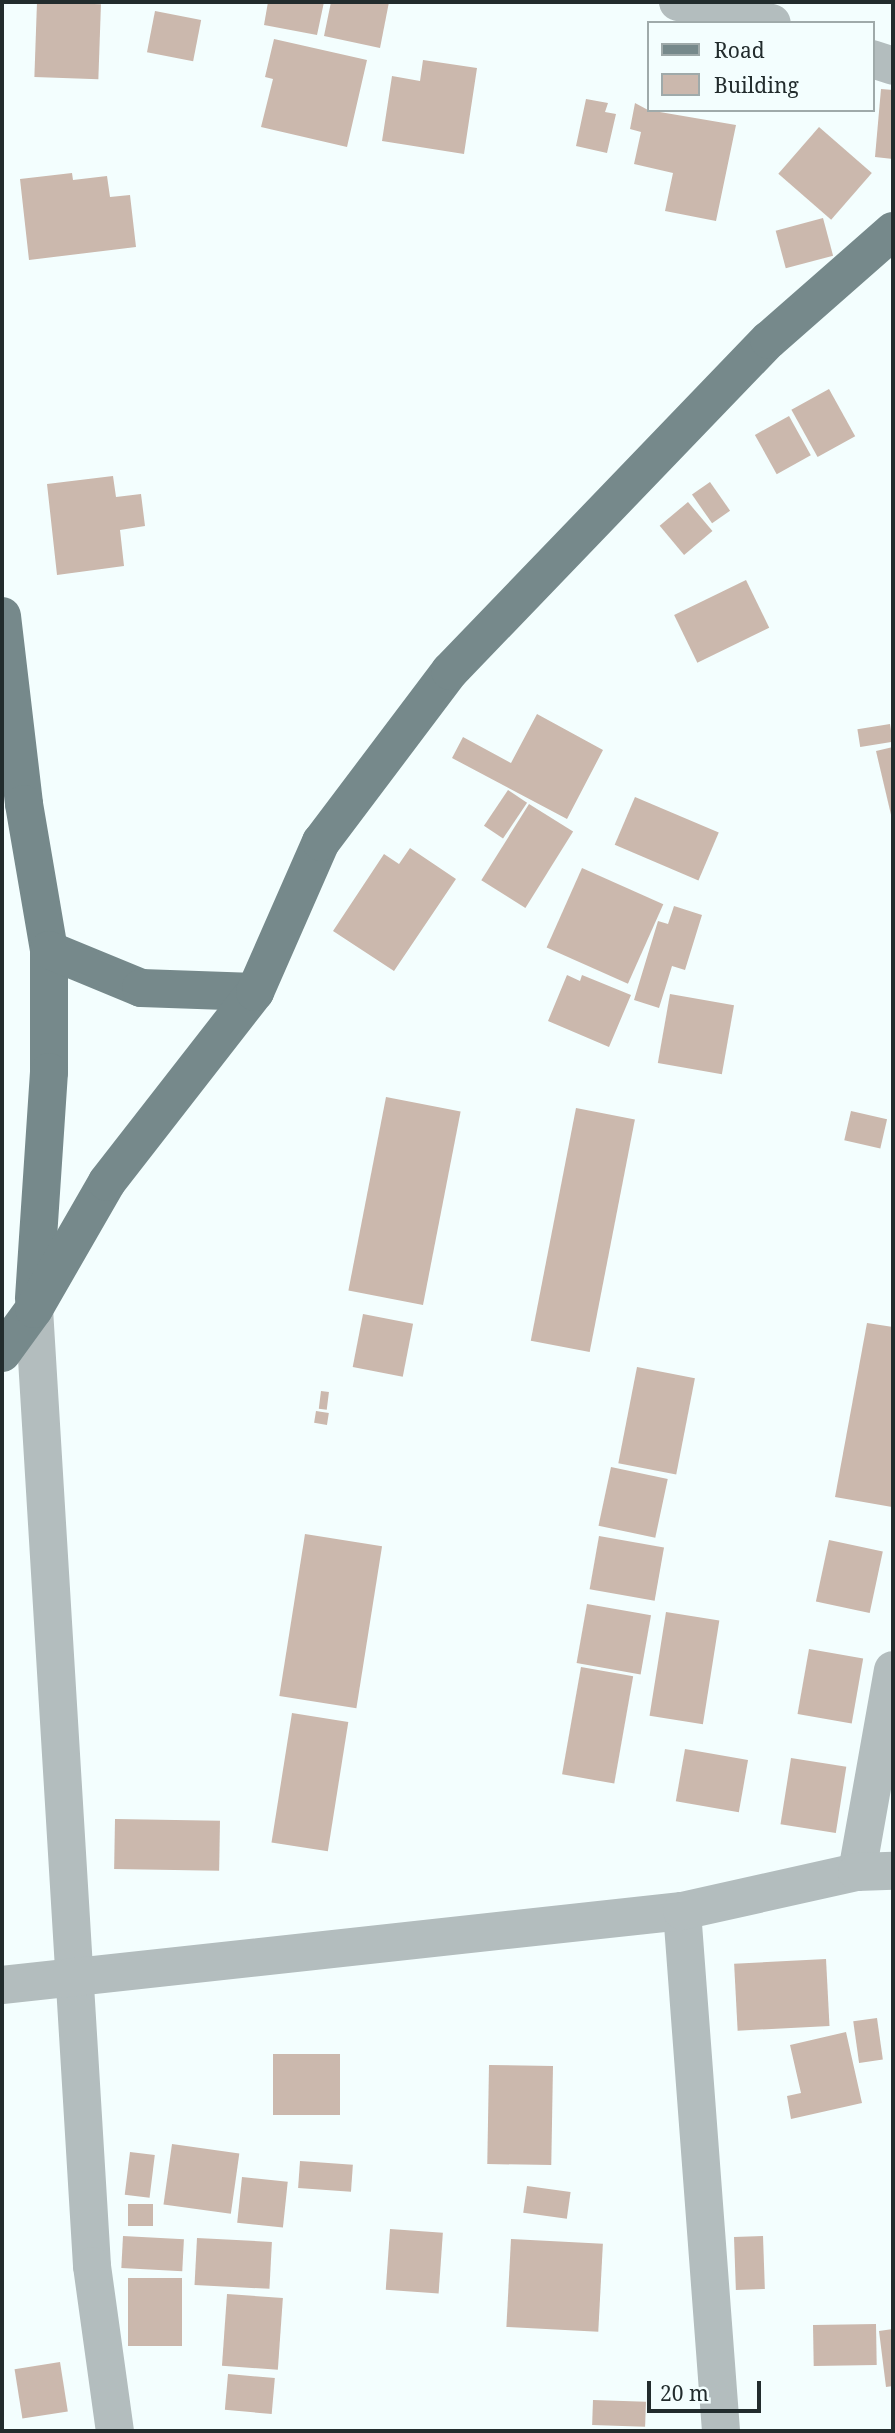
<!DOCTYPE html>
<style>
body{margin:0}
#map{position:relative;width:895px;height:2433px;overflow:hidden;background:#f3fefe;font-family:"Noto Serif",serif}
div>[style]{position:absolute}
.building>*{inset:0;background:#cbb8ad;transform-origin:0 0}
.minor>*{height:38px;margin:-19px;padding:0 19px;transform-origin:19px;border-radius:19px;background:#b3bdbe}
.major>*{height:38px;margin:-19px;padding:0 19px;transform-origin:19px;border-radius:19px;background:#76898b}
span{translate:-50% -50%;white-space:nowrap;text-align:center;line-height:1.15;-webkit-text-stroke:6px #f3fefe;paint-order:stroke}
.frame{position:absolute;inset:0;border:4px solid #222c2d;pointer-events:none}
.legend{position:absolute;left:647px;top:21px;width:228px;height:91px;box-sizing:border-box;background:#f3fefe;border:2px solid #9faaaa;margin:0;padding:9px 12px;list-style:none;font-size:21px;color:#222c2d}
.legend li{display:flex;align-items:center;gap:14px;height:35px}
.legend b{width:35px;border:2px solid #9faaaa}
.scale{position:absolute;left:647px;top:2381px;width:114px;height:32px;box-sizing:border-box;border:4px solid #222c2d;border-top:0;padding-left:9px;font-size:21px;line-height:24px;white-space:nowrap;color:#222c2d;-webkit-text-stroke:5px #f3fefe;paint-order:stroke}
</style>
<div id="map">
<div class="building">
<i style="left:37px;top:2px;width:64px;height:75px;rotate:2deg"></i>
<i style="clip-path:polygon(268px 2px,324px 2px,317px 35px,264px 25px)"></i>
<i style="clip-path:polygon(331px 2px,389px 2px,380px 48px,324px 36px)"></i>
<i style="left:155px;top:11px;width:47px;height:42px;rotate:11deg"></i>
<i style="clip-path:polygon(274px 39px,367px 60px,347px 147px,261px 127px,273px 79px,265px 77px)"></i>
<i style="clip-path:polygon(423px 60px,477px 68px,464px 154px,382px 141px,392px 76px,420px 81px)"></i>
<i style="clip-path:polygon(881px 89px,893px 90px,893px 159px,875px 157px)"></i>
<i style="clip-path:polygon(586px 99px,608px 103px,605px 112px,616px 114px,607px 153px,576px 146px)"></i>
<i style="clip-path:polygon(635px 103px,648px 110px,736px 125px,716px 221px,665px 211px,673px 173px,634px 164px,641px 132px,630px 129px)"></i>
<i style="left:819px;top:127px;width:70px;height:62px;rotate:41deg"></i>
<i style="clip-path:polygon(72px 173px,73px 180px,107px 176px,110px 197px,130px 195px,136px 247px,29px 260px,20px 179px)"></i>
<i style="left:823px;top:218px;width:39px;height:49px;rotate:75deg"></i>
<i style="left:829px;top:389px;width:54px;height:43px;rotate:61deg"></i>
<i style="left:789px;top:416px;width:45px;height:39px;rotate:61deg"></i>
<i style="clip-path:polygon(113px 476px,116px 497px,141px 494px,145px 526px,120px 530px,124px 566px,57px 575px,47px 484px)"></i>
<i style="left:710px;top:482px;width:35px;height:22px;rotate:55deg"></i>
<i style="left:688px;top:502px;width:38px;height:37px;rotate:50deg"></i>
<i style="left:746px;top:580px;width:53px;height:80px;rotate:64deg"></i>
<i style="clip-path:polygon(537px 714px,603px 750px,567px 819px,452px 758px,463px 737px,511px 763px)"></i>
<i style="left:890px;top:724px;width:18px;height:33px;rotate:81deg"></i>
<i style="clip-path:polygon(893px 747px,893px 819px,892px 819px,876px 751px)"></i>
<i style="left:508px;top:790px;width:23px;height:43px;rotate:34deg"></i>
<i style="left:635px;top:797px;width:91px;height:52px;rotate:23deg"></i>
<i style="left:529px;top:804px;width:52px;height:90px;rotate:32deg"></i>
<i style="clip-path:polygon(410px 848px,456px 879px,394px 971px,333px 931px,384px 854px,399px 864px)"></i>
<i style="left:582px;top:868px;width:89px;height:87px;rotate:24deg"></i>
<i style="clip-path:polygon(674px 906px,702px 915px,685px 970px,672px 966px,659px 1008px,634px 1000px,658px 921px,668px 924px)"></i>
<i style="clip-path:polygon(567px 975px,580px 981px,582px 975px,631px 995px,609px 1047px,548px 1021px)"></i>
<i style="left:670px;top:994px;width:65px;height:70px;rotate:10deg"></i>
<i style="left:386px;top:1097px;width:76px;height:197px;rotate:11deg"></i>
<i style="left:576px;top:1108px;width:60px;height:237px;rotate:11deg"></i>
<i style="left:851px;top:1111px;width:37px;height:30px;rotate:13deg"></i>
<i style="left:363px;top:1314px;width:51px;height:54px;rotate:11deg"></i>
<i style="clip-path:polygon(867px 1323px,893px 1327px,892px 1507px,835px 1497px)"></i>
<i style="left:637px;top:1367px;width:59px;height:98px;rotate:11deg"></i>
<i style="left:321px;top:1391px;width:8px;height:18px;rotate:7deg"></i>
<i style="left:316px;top:1411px;width:13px;height:12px;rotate:9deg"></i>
<i style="left:611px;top:1467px;width:58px;height:60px;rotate:12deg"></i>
<i style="left:305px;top:1534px;width:78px;height:164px;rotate:9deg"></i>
<i style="left:599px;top:1536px;width:66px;height:54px;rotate:10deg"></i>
<i style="left:829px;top:1540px;width:55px;height:63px;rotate:12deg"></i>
<i style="left:587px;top:1604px;width:65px;height:60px;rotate:10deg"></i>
<i style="left:666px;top:1612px;width:54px;height:105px;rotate:9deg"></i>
<i style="left:809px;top:1649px;width:55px;height:66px;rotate:10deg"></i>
<i style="left:581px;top:1667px;width:53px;height:109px;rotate:10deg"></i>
<i style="left:292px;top:1713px;width:57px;height:131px;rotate:9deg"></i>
<i style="left:685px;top:1749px;width:64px;height:53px;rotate:10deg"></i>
<i style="left:791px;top:1758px;width:56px;height:67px;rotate:9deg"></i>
<i style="left:115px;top:1819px;width:105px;height:50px;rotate:1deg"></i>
<i style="left:826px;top:1959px;width:67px;height:92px;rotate:87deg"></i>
<i style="left:877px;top:2018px;width:42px;height:24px;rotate:82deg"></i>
<i style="clip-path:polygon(846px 2032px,862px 2103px,791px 2119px,787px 2096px,801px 2093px,790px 2045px)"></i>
<i style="left:273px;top:2054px;width:67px;height:61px"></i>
<i style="left:489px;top:2065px;width:64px;height:99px;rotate:1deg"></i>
<i style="left:172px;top:2144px;width:68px;height:61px;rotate:8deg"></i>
<i style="left:130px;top:2152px;width:25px;height:43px;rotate:7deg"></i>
<i style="left:300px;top:2161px;width:53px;height:27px;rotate:4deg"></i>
<i style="left:242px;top:2177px;width:46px;height:46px;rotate:6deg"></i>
<i style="left:527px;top:2186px;width:44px;height:27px;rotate:8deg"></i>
<i style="left:128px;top:2204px;width:25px;height:22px"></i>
<i style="left:390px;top:2229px;width:53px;height:61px;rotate:4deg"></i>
<i style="left:123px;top:2236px;width:61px;height:32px;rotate:3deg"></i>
<i style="left:763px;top:2236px;width:53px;height:29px;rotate:88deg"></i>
<i style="left:197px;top:2238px;width:75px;height:47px;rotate:3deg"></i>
<i style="left:511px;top:2239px;width:92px;height:88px;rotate:3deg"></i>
<i style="left:128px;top:2278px;width:54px;height:68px"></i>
<i style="left:227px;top:2294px;width:56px;height:72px;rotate:4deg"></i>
<i style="left:876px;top:2324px;width:41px;height:63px;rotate:89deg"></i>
<i style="clip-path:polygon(893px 2329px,893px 2386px,886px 2387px,879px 2331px)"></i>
<i style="left:60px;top:2362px;width:50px;height:46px;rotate:81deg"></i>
<i style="left:228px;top:2374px;width:47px;height:36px;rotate:5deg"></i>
<i style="left:593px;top:2400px;width:53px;height:25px;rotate:2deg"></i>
</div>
<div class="minor">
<i style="left:678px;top:2px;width:96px;rotate:12.6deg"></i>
<i style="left:872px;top:59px;width:22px;rotate:18deg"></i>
<i style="left:34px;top:1309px;width:959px;rotate:86.53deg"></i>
<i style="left:92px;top:2266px;width:167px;rotate:82.1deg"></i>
<i style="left:857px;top:1872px;width:205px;rotate:-79.9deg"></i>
<i style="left:682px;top:1911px;width:521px;rotate:85.71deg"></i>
<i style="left:2px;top:1985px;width:684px;rotate:-6.21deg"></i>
<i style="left:682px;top:1911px;width:179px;rotate:-12.6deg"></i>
<i style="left:857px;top:1872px;width:36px;rotate:-2deg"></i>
</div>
<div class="major">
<i style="left:2px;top:616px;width:189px;rotate:83.3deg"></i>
<i style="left:24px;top:804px;width:148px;rotate:80.3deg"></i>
<i style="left:49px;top:950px;width:122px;rotate:90deg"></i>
<i style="left:49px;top:1072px;width:227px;rotate:93.8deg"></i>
<i style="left:49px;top:950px;width:100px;rotate:22.4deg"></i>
<i style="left:141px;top:988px;width:114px;rotate:2deg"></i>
<i style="left:2px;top:1353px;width:54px;rotate:-54deg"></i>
<i style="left:34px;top:1309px;width:146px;rotate:-60.1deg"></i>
<i style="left:107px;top:1182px;width:241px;rotate:-52.1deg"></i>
<i style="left:255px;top:992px;width:164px;rotate:-66.3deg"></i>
<i style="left:321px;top:842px;width:214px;rotate:-53deg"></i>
<i style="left:450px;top:671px;width:460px;rotate:-46.1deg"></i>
<i style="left:769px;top:340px;width:165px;rotate:-41.3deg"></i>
</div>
<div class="frame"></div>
<ul class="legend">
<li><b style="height:9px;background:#76898b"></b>Road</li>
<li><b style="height:19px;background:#cbb8ad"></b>Building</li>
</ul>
<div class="scale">20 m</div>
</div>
